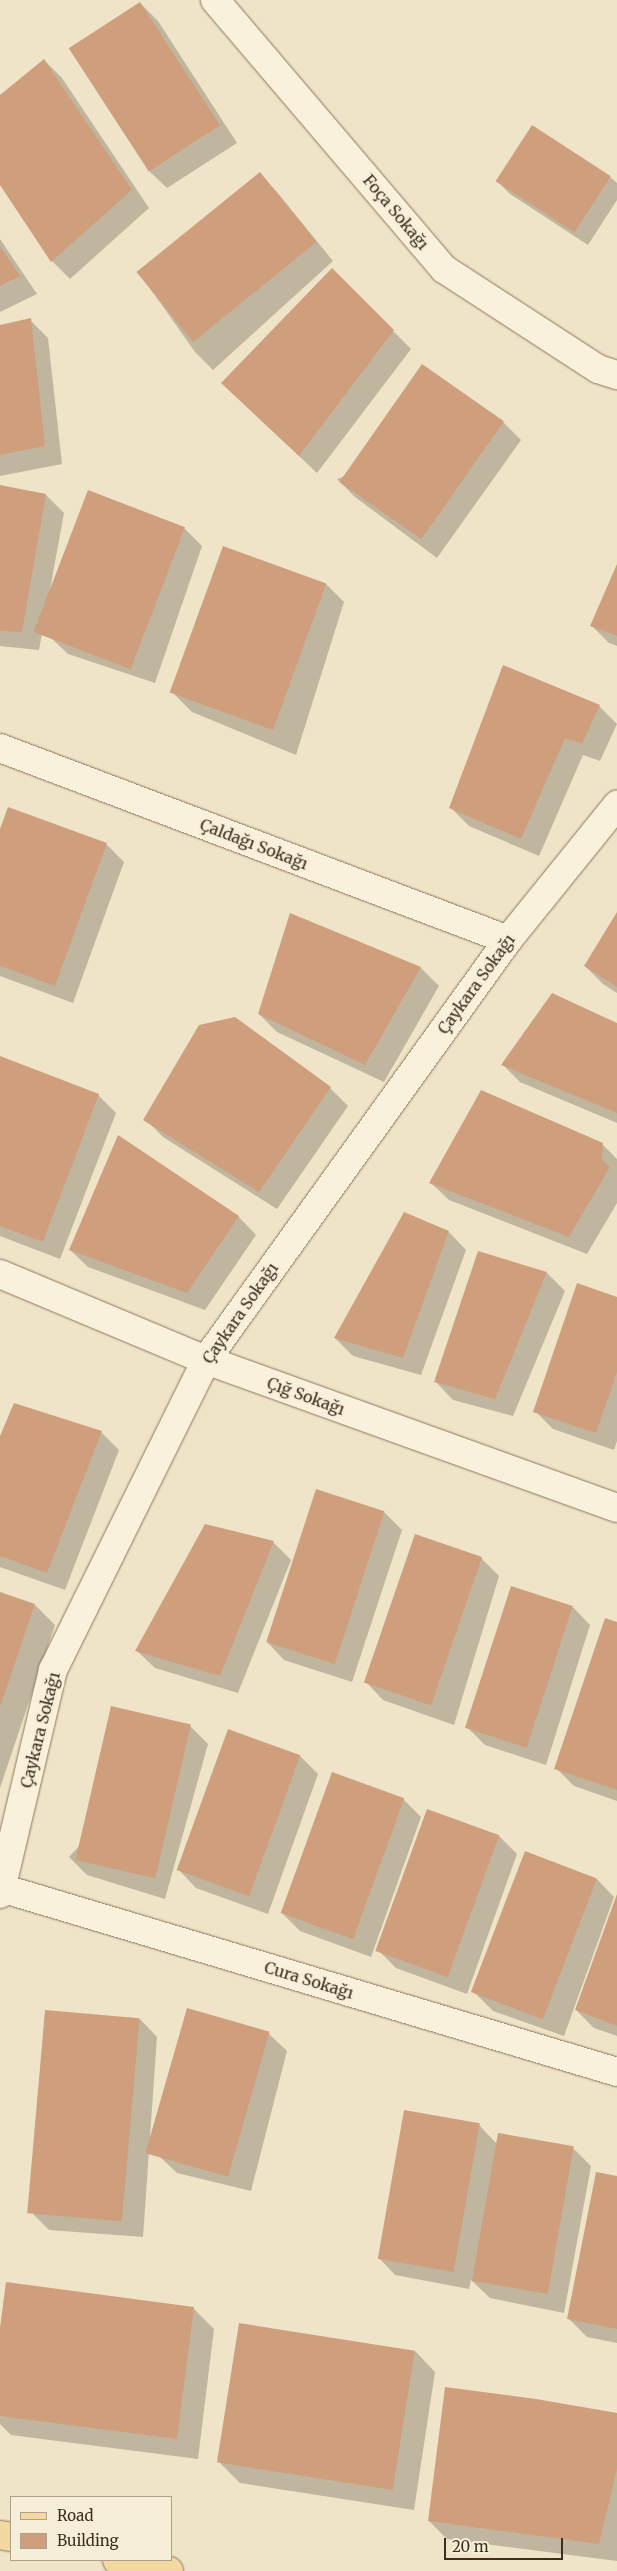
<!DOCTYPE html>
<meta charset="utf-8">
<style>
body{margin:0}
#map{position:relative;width:617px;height:2571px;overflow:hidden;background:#f0e4c8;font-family:Merriweather,serif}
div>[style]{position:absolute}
.shadow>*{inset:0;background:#0003}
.building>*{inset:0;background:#cf9f7d;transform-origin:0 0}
.roads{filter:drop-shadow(0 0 1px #8d765c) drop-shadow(0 0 1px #8d765c)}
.minor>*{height:28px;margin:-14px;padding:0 14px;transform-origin:14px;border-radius:14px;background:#faf1dc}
.primary>*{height:28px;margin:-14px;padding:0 14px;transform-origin:14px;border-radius:14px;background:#f3d9a0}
span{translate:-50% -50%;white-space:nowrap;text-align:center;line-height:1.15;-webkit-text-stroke:5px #f7eed8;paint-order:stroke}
.street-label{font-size:16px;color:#3d2e20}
.legend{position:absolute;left:10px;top:2496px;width:162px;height:65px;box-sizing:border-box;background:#f7eed8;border:1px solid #ada18e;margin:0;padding:6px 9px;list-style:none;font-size:15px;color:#3d2e20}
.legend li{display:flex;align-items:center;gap:10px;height:25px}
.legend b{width:25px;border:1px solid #ada18e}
.scale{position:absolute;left:444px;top:2538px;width:119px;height:22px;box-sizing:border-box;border:2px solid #3d2e20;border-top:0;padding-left:6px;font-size:15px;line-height:18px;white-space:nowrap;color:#3d2e20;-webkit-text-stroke:4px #f7eed8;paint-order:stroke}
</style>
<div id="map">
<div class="shadow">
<i style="clip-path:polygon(140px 3px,158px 21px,237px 143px,167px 188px,149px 171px)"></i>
<i style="clip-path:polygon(44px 60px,62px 78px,149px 208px,70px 279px,52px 261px,0 182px,0 96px)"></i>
<i style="clip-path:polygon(260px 174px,277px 192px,333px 261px,213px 370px,195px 352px,142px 277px)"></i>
<i style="clip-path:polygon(610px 177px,617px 183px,617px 200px,588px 245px,510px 194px,497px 181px)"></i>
<i style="clip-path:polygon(0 239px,37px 294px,0 312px)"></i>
<i style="clip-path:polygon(332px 269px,411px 349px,317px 473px,241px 401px)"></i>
<i style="clip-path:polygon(30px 320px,48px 338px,62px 464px,0 476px,0 326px)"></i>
<i style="clip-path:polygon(503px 422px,521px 440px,437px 558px,355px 497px,337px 479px)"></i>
<i style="clip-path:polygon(0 486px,46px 495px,64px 513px,39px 650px,0 646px)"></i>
<i style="clip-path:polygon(184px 528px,202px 546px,155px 683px,68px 654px,50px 637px)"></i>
<i style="clip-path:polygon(617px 567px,617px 646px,609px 643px,592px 626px)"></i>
<i style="clip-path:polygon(326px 584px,344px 602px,296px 755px,192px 712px,174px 694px)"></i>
<i style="clip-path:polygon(599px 706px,617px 724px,600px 761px,583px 755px,539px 856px,469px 826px,451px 808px)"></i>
<i style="clip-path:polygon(0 832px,106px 844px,124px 862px,73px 1003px,0 976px)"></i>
<i style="clip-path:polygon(291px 915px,421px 968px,439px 986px,384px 1082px,277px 1032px,259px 1014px)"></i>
<i style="clip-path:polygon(617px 915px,617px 993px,603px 984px,585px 966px)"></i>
<i style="clip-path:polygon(617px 1025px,617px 1123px,520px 1082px,503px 1065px)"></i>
<i style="clip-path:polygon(0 1058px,98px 1095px,116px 1113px,60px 1259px,0 1236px)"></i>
<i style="clip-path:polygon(330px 1088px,348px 1106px,277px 1209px,163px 1137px,145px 1119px)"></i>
<i style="clip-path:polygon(119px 1136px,239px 1217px,256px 1235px,205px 1310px,88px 1267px,70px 1250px)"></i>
<i style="clip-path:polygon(602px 1144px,617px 1159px,617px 1203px,587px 1254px,449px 1200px,431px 1183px)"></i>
<i style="clip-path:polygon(449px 1232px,466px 1250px,421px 1375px,353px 1356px,335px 1338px)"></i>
<i style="clip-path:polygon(479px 1252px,547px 1273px,565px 1291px,513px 1416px,453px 1400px,436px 1382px)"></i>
<i style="clip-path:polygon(617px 1299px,617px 1441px,614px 1450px,553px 1429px,535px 1411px)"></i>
<i style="clip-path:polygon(101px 1432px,119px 1450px,65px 1590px,0 1567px,0 1439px)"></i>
<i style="clip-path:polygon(384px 1512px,402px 1530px,352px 1682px,284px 1660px,267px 1642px)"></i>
<i style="clip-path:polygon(206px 1525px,274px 1543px,291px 1560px,238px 1693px,155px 1668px,137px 1651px)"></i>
<i style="clip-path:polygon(481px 1558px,499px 1576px,454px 1725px,383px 1700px,366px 1682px)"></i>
<i style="clip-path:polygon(0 1593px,35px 1605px,55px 1625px,0 1788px)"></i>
<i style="clip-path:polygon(573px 1607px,590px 1625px,546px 1765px,485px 1745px,467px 1727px)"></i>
<i style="clip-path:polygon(617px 1623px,617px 1801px,574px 1786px,556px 1768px)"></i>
<i style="clip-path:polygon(190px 1726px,208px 1744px,165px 1899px,87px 1875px,69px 1857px)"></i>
<i style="clip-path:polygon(228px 1731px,300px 1756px,318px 1774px,268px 1914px,196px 1888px,179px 1870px)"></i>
<i style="clip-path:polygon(403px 1799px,421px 1817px,371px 1957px,300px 1931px,282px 1913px)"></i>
<i style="clip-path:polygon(499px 1836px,517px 1854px,467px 1994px,396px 1968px,378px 1950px)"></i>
<i style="clip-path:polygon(597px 1879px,614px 1897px,564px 2036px,493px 2011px,475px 1993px)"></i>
<i style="clip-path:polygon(617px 1897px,617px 2036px,594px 2028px,576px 2010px)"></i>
<i style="clip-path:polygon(140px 2019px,157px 2037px,143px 2237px,49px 2230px,31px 2212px)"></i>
<i style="clip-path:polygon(269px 2034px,287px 2051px,251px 2191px,177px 2173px,159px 2156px)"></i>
<i style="clip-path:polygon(479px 2125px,497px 2144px,574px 2149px,591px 2166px,564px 2313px,490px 2298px,471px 2280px,469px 2289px,395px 2275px,378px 2257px)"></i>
<i style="clip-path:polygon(617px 2177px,617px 2343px,587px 2337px,569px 2319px)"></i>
<i style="clip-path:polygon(193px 2308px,214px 2329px,198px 2459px,11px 2435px,0 2424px,0 2338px)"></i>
<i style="clip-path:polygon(415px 2351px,435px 2372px,414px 2510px,240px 2483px,219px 2462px)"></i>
<i style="clip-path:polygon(617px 2415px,617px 2561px,447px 2539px,429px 2521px)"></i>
</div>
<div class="building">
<i style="left:140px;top:2px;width:147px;height:85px;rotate:57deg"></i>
<i style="clip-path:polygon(44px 59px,132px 190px,51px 262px,0 185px,0 95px)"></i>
<i style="left:532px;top:125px;width:94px;height:67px;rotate:33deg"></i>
<i style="left:260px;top:172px;width:90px;height:159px;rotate:51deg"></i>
<i style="clip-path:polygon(0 246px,20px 276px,0 286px)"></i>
<i style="clip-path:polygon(332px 268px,394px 330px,299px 456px,221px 383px)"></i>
<i style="clip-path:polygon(31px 318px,45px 446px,0 455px,0 325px)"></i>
<i style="left:422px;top:364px;width:100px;height:144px;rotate:35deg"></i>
<i style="clip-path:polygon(0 485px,46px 494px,22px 632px,0 631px)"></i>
<i style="left:88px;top:490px;width:104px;height:152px;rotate:21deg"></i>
<i style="left:223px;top:546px;width:110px;height:156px;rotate:20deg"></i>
<i style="clip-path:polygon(617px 564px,617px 636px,590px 626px)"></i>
<i style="clip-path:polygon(503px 665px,600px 705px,582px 744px,565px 738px,521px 839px,449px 808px)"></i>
<i style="clip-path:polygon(8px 807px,107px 843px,55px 986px,0 966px,0 829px)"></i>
<i style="clip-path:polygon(617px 912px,617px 987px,584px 966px)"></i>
<i style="clip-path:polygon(290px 913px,421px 967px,365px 1065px,258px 1014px)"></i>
<i style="clip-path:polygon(552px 993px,617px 1023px,617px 1113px,501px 1065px)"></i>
<i style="clip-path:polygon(235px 1017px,331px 1087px,259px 1192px,143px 1120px,199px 1025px)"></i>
<i style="clip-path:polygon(0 1056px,99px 1094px,43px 1242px,0 1226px)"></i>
<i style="clip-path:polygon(481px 1090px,603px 1143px,602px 1160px,610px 1167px,569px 1237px,429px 1183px)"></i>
<i style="clip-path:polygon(118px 1135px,239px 1216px,187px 1293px,69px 1250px)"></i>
<i style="clip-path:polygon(404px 1212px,449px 1231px,403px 1358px,334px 1338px)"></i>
<i style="clip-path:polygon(478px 1251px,547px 1272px,495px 1399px,434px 1382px)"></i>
<i style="clip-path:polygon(577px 1283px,617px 1297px,617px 1372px,596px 1433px,533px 1412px)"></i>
<i style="clip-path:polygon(14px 1403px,102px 1431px,47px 1573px,0 1556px,0 1436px)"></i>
<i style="left:316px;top:1489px;width:72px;height:161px;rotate:18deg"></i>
<i style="clip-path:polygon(205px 1524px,274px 1541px,220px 1676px,135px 1651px)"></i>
<i style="left:415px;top:1534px;width:71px;height:157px;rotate:19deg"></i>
<i style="left:511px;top:1586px;width:65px;height:149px;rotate:18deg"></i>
<i style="clip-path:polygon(0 1592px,35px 1604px,0 1707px)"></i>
<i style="clip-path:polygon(605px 1618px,617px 1622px,617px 1790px,554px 1769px)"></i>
<i style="left:111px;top:1706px;width:82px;height:158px;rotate:13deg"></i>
<i style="left:228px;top:1729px;width:77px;height:150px;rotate:20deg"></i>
<i style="left:332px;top:1772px;width:77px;height:150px;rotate:20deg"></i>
<i style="left:427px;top:1809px;width:77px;height:151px;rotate:20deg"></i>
<i style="left:525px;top:1851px;width:77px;height:151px;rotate:21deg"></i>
<i style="clip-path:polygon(617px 1894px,617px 2026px,575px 2010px)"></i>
<i style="left:187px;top:2008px;width:86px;height:151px;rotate:16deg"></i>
<i style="left:45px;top:2010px;width:95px;height:204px;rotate:5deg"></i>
<i style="left:404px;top:2110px;width:77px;height:151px;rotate:10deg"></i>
<i style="left:498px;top:2133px;width:77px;height:150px;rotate:10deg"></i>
<i style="clip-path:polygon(596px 2172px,617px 2176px,617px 2329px,567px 2319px)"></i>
<i style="clip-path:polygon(6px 2282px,194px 2307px,177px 2439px,0 2416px,0 2328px)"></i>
<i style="left:239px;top:2323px;width:178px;height:141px;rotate:9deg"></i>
<i style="clip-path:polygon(445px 2387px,536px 2399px,617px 2413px,617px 2469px,599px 2544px,428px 2521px)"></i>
</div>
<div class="roads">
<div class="minor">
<i style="left:215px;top:0;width:353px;rotate:49.6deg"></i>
<i style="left:444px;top:269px;width:184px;rotate:33deg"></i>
<i style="left:598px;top:369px;width:20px;rotate:18deg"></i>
<i style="left:0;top:748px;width:543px;rotate:20.7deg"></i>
<i style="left:0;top:1274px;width:223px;rotate:22.7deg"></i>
<i style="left:206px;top:1360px;width:437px;rotate:19.8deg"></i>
<i style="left:1px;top:1888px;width:643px;rotate:16.63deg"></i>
<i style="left:0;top:1894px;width:230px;rotate:-76.7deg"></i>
<i style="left:53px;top:1670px;width:346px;rotate:-63.7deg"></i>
<i style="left:206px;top:1360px;width:517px;rotate:-54.28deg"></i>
<i style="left:508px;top:940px;width:174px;rotate:-51.1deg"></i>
</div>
<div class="primary">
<i style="left:0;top:2535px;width:11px;rotate:10deg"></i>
<i style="left:117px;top:2560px;width:53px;rotate:11.9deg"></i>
</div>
</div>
<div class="street-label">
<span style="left:396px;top:212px;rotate:50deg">Foça Sokağı</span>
<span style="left:254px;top:844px;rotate:21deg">Çaldağı Sokağı</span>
<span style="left:476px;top:984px;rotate:-54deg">Çaykara Sokağı</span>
<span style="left:240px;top:1313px;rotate:-55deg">Çaykara Sokağı</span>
<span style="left:306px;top:1396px;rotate:20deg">Çığ Sokağı</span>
<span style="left:40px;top:1730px;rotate:-76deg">Çaykara Sokağı</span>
<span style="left:309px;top:1980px;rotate:17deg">Cura Sokağı</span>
</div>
<ul class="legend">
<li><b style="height:6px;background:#f3d9a0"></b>Road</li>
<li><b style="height:14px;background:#cf9f7d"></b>Building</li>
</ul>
<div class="scale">20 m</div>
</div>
